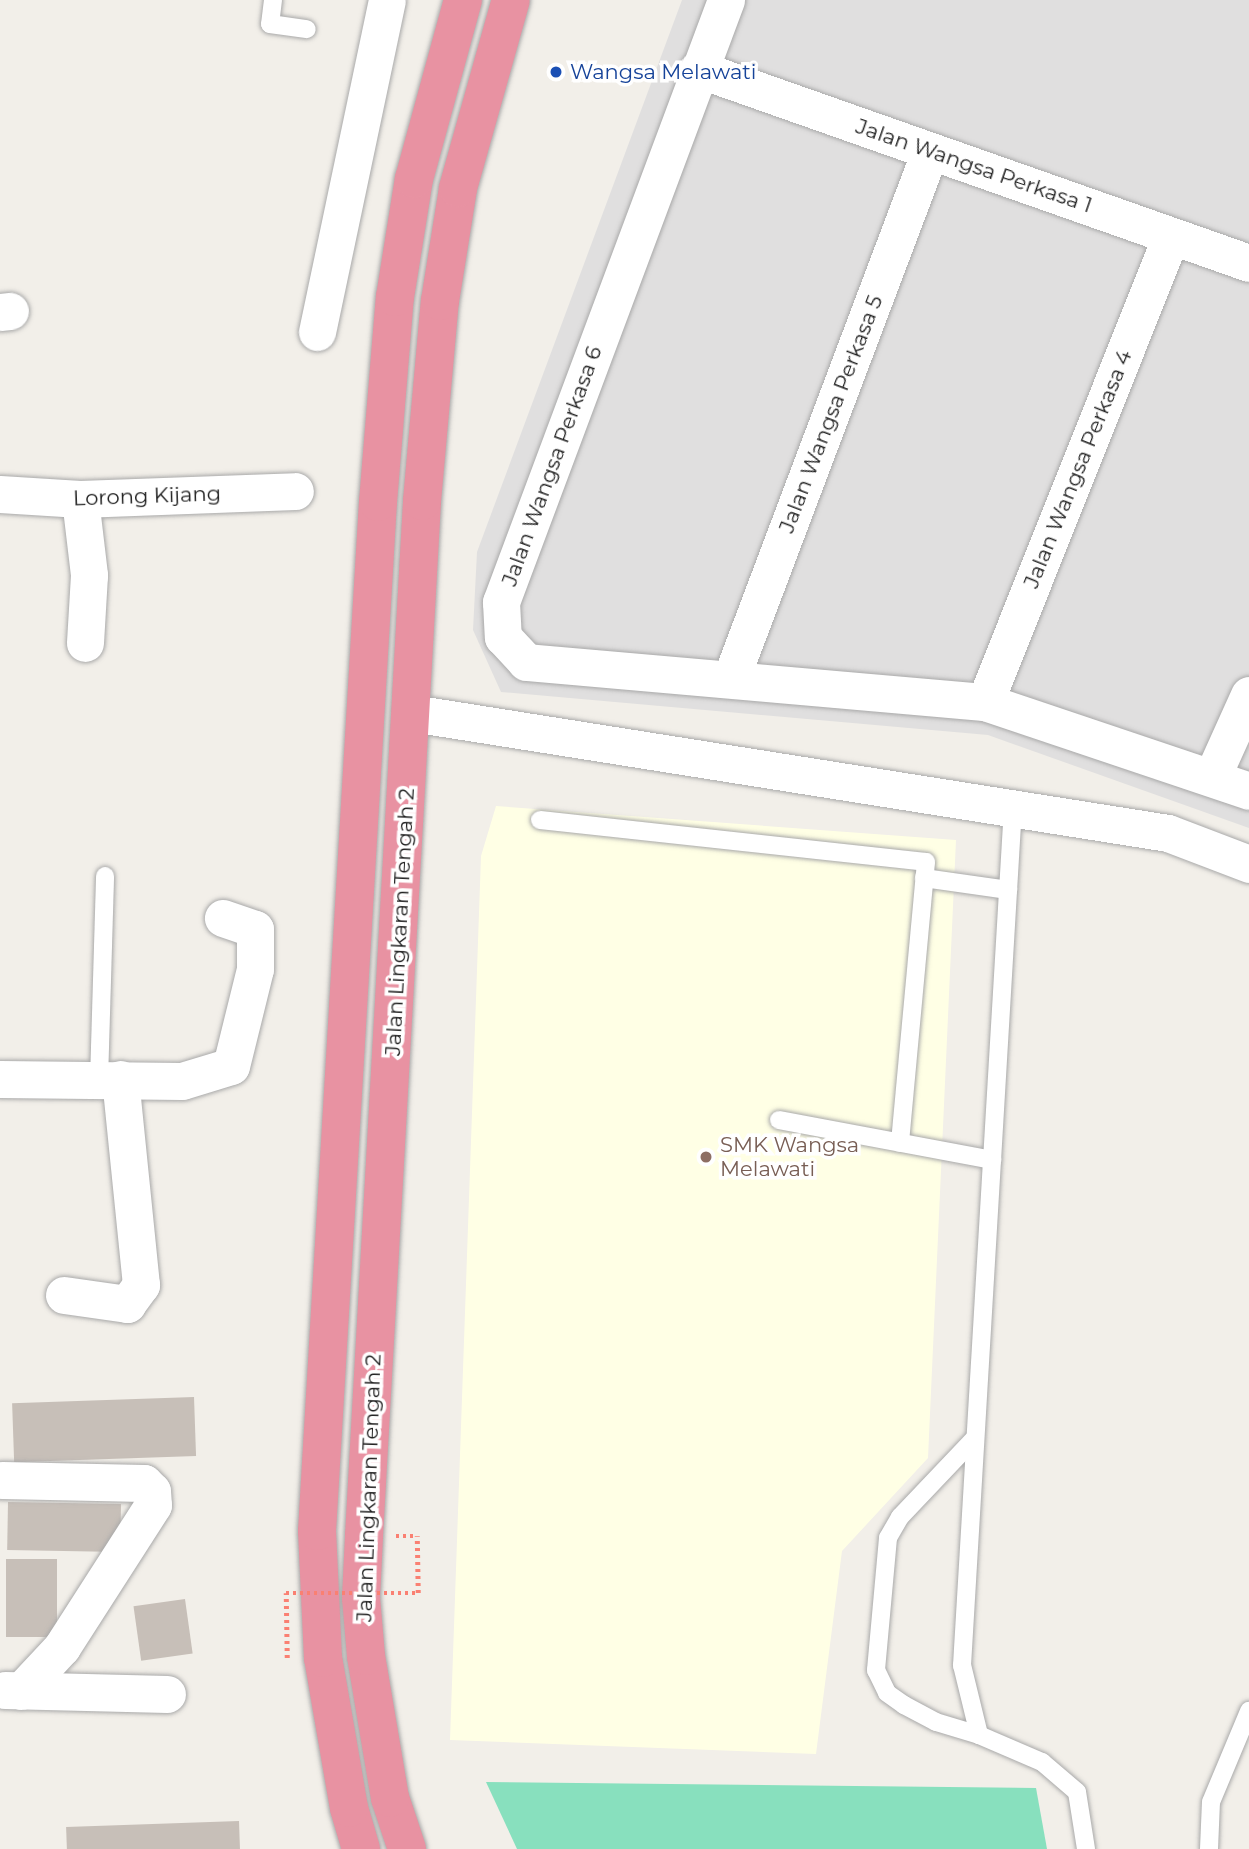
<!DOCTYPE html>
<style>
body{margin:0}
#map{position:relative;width:1249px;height:1849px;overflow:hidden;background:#f2efe9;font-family:Montserrat,sans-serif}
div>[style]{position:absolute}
.residential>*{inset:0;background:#e0dfdf}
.education>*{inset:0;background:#ffffe5}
.pitch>*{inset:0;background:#88e0be}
.building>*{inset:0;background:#c7bfb8;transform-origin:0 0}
.path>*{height:4.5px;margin-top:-2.25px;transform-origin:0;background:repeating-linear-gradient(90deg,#fa8072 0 3.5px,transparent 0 7px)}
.roads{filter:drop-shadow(0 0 2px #a9a9a9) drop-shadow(0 0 2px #a9a9a9)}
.lane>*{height:18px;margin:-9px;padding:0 9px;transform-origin:9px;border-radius:9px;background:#fff}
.street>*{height:37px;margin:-18.5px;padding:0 18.5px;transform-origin:18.5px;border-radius:18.5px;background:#fff}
.highway>*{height:38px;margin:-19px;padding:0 19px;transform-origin:19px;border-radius:19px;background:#e892a2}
.path-bridge>*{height:4.5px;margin-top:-2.25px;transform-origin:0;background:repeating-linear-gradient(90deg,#fa8072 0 3.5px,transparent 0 7px)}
.dots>*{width:19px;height:19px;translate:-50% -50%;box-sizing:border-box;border:4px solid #fff;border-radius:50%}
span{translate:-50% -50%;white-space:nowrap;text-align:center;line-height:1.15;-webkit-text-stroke:7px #fff;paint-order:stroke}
.transit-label{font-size:21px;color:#164399}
.left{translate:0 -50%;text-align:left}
.street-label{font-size:21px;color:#222}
.education-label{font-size:21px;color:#785e54}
</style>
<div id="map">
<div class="residential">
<i style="clip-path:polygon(682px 0,1249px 0,1249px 828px,988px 735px,501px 692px,473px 630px,477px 552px)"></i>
</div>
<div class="education">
<i style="clip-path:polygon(496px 806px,956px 840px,928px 1458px,842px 1551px,816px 1754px,450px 1740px,481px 856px)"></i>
</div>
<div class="pitch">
<i style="clip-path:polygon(486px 1782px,1036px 1788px,1047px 1849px,517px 1849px)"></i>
</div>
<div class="building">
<i style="left:194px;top:1397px;width:59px;height:182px;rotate:88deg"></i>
<i style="left:8px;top:1502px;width:113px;height:48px;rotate:1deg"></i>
<i style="left:6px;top:1559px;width:51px;height:78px"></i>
<i style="left:185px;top:1599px;width:55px;height:52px;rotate:82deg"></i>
<i style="left:239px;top:1821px;width:28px;height:173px;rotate:88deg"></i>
</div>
<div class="path">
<i style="left:396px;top:1536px;width:21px"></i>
</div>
<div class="roads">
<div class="lane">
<i style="left:273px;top:0;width:24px;rotate:97deg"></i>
<i style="left:270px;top:24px;width:37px;rotate:8deg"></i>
<i style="left:1013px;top:807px;width:860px;rotate:93.4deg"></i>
<i style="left:962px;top:1665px;width:72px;rotate:76.3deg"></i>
<i style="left:979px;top:1735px;width:69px;rotate:23.2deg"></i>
<i style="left:1042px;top:1762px;width:46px;rotate:40.6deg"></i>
<i style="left:1077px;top:1792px;width:58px;rotate:81deg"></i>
<i style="left:540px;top:820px;width:388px;rotate:6.2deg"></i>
<i style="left:926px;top:862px;width:282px;rotate:95.3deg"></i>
<i style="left:924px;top:878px;width:85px;rotate:8.1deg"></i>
<i style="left:99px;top:1081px;width:205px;rotate:-88.3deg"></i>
<i style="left:779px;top:1120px;width:217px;rotate:10.6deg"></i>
<i style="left:975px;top:1438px;width:109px;rotate:133.5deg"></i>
<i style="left:900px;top:1517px;width:24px;rotate:120deg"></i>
<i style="left:888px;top:1538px;width:133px;rotate:95.2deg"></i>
<i style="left:876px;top:1670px;width:25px;rotate:64deg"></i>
<i style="left:887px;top:1693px;width:21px;rotate:35deg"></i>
<i style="left:904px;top:1705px;width:36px;rotate:28deg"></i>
<i style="left:936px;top:1722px;width:45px;rotate:16.8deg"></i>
<i style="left:1209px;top:1849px;width:47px;rotate:-87.6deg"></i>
<i style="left:1211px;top:1802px;width:99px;rotate:-67.3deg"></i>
</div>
<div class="street">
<i style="left:726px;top:0;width:643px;rotate:110.49deg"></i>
<i style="left:501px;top:602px;width:35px;rotate:87deg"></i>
<i style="left:503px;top:637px;width:34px;rotate:47deg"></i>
<i style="left:526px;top:662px;width:461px;rotate:5deg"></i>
<i style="left:985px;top:702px;width:279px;rotate:18.6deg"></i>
<i style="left:698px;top:69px;width:584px;rotate:19.4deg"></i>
<i style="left:0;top:312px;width:10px;rotate:-6deg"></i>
<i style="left:317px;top:332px;width:339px;rotate:-78.1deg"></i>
<i style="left:0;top:494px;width:80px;rotate:3.6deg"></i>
<i style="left:80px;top:499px;width:215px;rotate:-2.1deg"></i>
<i style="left:80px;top:499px;width:77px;rotate:83.2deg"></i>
<i style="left:89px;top:575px;width:68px;rotate:93.4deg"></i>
<i style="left:731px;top:678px;width:563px;rotate:-69.31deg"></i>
<i style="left:985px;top:702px;width:502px;rotate:-68.24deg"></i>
<i style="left:412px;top:713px;width:765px;rotate:9.02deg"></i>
<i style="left:1168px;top:833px;width:87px;rotate:20.9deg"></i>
<i style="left:1212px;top:777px;width:90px;rotate:-65.7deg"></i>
<i style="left:0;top:1079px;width:182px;rotate:0.6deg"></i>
<i style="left:182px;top:1081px;width:51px;rotate:-17deg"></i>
<i style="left:231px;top:1066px;width:100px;rotate:-76.1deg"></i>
<i style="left:255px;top:969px;width:40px;rotate:-90deg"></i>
<i style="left:255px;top:929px;width:34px;rotate:-161deg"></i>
<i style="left:64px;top:1295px;width:64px;rotate:8.1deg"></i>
<i style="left:127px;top:1304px;width:24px;rotate:-54deg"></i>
<i style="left:141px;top:1285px;width:207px;rotate:-95.8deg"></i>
<i style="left:2px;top:1480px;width:142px;rotate:1.2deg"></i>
<i style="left:144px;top:1483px;width:11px;rotate:45deg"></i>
<i style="left:152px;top:1491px;width:14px;rotate:86deg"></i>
<i style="left:153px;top:1505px;width:169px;rotate:122.7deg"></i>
<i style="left:62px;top:1647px;width:60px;rotate:133deg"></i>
<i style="left:5px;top:1690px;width:162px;rotate:1.4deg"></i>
</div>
<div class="highway">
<i style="left:361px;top:1849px;width:43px;rotate:-106.3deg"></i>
<i style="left:349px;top:1808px;width:152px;rotate:-99.8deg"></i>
<i style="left:323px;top:1658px;width:127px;rotate:-92.7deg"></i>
<i style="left:317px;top:1531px;width:1031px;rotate:-86.61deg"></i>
<i style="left:378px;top:502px;width:206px;rotate:-85.3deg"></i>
<i style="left:395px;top:297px;width:120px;rotate:-80.9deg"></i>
<i style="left:414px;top:179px;width:186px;rotate:-74.7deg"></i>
<i style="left:407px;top:1849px;width:54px;rotate:-108.4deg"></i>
<i style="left:390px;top:1798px;width:144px;rotate:-99.6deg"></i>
<i style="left:366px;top:1656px;width:58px;rotate:-94.9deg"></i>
<i style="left:361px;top:1598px;width:62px;rotate:-87.2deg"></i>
<i style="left:364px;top:1536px;width:1037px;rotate:-86.79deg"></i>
<i style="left:422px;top:501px;width:201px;rotate:-84.9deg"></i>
<i style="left:440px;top:301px;width:114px;rotate:-80.9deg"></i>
<i style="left:458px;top:188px;width:195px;rotate:-74.3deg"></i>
</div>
</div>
<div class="path-bridge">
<i style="left:287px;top:1658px;width:65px;rotate:-90.9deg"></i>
<i style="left:286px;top:1593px;width:132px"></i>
<i style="left:418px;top:1593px;width:57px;rotate:-91deg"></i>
</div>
<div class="dots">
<i style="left:556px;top:72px;background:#1a4fb4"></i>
<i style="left:706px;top:1157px;background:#8d6e63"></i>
</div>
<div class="transit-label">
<span class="left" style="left:570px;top:72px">Wangsa Melawati</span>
</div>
<div class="street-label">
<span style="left:974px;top:166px;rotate:19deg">Jalan Wangsa Perkasa 1</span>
<span style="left:831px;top:414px;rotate:-69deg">Jalan Wangsa Perkasa 5</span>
<span style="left:552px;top:466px;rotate:-70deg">Jalan Wangsa Perkasa 6</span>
<span style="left:1078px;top:469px;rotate:-68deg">Jalan Wangsa Perkasa 4</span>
<span style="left:147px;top:496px;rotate:-2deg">Lorong Kijang</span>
<span style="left:400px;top:922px;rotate:-87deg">Jalan Lingkaran Tengah 2</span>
<span style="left:369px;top:1488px;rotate:-88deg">Jalan Lingkaran Tengah 2</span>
</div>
<div class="education-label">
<span class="left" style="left:720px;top:1157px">SMK Wangsa<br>Melawati</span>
</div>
</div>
